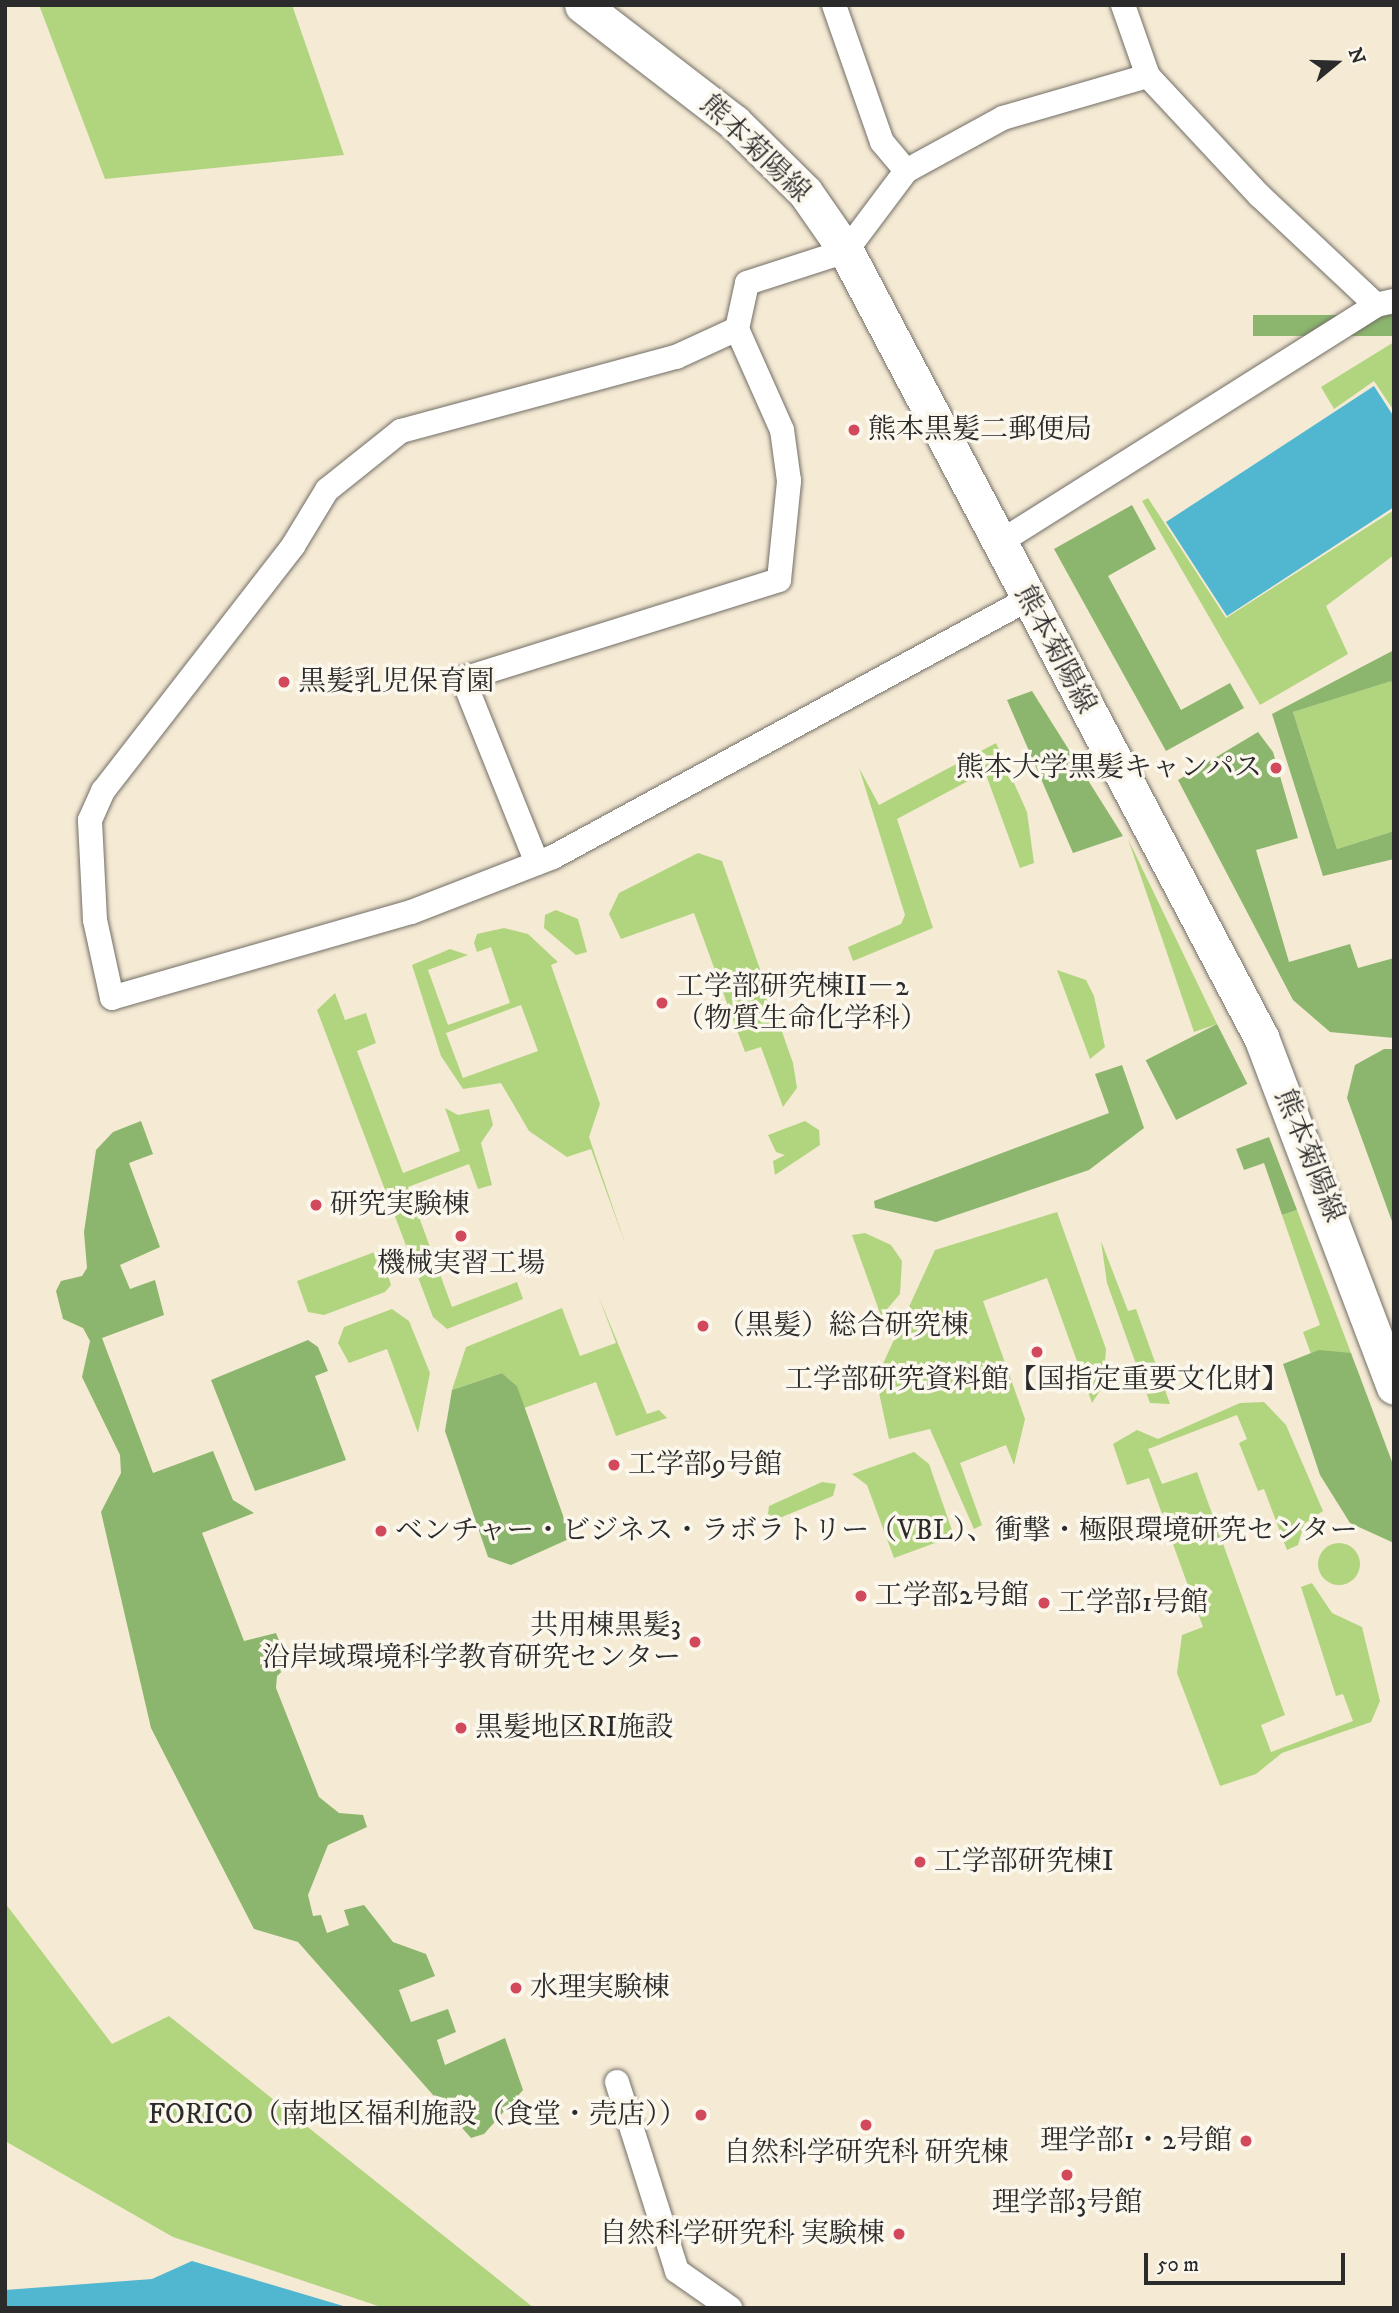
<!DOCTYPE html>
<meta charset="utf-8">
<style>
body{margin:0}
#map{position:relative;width:1399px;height:2313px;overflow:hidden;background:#f5ead4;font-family:"IM FELL DW Pica","Noto Serif JP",serif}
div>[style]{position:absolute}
.green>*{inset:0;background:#b1d57f}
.round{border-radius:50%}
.forest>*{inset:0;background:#8cb66e;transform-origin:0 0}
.water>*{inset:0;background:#51b7d0}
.roads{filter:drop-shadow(0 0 2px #726e66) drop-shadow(0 0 2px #726e66)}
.minor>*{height:24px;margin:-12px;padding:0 12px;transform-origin:12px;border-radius:12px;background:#fff}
.secondary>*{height:35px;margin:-17.5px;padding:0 17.5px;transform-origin:17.5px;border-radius:17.5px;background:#fff}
.dots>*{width:19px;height:19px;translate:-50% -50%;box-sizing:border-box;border:4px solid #fbf7ec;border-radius:50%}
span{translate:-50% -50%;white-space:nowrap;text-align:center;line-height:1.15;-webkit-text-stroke:7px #fbf7ec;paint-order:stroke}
.street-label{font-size:28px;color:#2b2b2b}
.poi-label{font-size:28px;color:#2b2b2b}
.left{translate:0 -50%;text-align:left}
.right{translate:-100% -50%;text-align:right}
.frame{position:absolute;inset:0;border:7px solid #2b2b2b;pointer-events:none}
.north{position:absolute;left:1301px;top:28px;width:70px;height:70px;-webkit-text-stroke:5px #fbf7ec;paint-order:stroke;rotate:71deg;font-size:19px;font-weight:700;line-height:28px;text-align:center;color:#2b2b2b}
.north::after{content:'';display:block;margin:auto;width:24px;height:32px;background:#2b2b2b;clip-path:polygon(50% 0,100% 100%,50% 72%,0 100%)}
.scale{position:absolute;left:1144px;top:2253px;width:201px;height:32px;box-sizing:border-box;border:4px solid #2b2b2b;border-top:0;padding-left:9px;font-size:21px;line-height:24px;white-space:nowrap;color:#2b2b2b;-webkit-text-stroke:5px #fbf7ec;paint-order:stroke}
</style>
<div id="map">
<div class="green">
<i style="clip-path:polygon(39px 5px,292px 5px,344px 155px,105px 179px)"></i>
<i style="clip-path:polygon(1394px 342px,1394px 411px,1374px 381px,1334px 409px,1321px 387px)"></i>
<i style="clip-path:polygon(1148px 498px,1226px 618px,1394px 510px,1394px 555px,1326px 606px,1348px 654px,1260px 705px,1142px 501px)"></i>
<i style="clip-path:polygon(1392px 680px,1394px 831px,1337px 849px,1293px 712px)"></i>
<i style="clip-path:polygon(996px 743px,1027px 812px,1034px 863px,1020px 868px,985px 772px,897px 819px,933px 928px,853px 961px,848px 947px,901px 924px,905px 915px,859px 768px,879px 805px)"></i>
<i style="clip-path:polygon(1128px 839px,1217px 1024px,1194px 1032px)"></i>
<i style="clip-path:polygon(698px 853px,722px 861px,793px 1063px,797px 1088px,783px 1107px,761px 1047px,745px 1052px,694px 913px,621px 939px,609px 914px,619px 893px)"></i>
<i style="clip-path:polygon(556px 910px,578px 919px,587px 952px,576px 955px,544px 928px,545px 915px)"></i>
<i style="clip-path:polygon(evenodd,504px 928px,528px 934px,558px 962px,551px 965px,600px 1104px,589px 1137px,626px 1246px,591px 1149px,567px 1157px,529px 1131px,501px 1083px,463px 1089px,441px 1056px,412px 965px,450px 949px,468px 955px,428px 970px,448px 1025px,510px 1003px,491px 947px,477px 952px,474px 943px,477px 934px,504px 928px,521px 1005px,538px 1051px,463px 1078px,446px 1033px,521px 1005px)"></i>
<i style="clip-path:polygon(1057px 970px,1086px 980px,1094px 996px,1105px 1047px,1090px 1059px)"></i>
<i style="clip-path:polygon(335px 993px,345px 1020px,366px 1013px,376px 1043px,357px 1051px,403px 1173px,460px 1151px,445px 1108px,458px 1115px,489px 1109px,493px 1125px,481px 1143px,492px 1185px,478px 1189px,469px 1164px,408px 1187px,452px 1307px,517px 1282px,523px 1299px,447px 1329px,433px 1317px,317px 1010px)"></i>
<i style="clip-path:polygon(805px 1121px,819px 1130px,820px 1145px,775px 1175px,773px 1161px,785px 1155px,776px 1152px,768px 1135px)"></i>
<i style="clip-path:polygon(1297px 1210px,1351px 1353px,1311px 1354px,1303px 1332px,1320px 1325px,1282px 1215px)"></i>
<i style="clip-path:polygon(1057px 1212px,1106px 1349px,1103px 1386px,1092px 1403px,1047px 1278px,983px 1301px,1025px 1419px,1014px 1465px,1006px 1445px,960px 1463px,982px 1525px,974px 1529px,930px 1429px,889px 1439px,876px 1379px,935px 1250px)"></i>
<i style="clip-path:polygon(865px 1233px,891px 1245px,902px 1261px,900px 1294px,881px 1316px,852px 1235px)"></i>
<i style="clip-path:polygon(1101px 1241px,1128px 1311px,1136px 1309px,1170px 1404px,1150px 1403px,1107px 1283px)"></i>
<i style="clip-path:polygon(380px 1250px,391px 1285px,385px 1292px,324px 1315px,308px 1312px,297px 1281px)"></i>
<i style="clip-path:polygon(598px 1295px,647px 1414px,659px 1410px,667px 1418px,616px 1436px,596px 1382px,524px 1408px,517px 1386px,502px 1373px,452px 1390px,466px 1347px,562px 1308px,580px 1356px,616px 1343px)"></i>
<i style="clip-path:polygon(392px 1309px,409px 1321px,430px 1373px,418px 1433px,387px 1349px,349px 1363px,338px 1343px,344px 1327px)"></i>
<i style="clip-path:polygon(1264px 1402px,1286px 1425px,1323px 1511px,1304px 1524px,1298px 1545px,1287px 1550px,1264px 1489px,1258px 1491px,1239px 1443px,1247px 1439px,1237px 1415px,1148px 1449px,1162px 1484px,1197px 1472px,1285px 1715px,1261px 1725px,1271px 1752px,1353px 1721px,1343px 1694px,1336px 1696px,1301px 1587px,1312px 1583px,1332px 1613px,1362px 1627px,1380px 1701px,1371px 1722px,1282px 1753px,1256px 1774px,1220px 1786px,1177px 1673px,1182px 1635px,1203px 1627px,1149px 1478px,1127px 1485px,1113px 1444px,1137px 1430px,1158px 1439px,1240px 1403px)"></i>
<i style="clip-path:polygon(914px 1452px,929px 1464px,954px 1536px,894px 1558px,867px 1485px,852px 1474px)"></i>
<i style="clip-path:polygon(822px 1482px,836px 1484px,833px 1496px,777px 1519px,768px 1514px,769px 1506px)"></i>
<i class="round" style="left:1318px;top:1543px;width:42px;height:42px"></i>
<i style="clip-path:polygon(5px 1903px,112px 2044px,169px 2016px,534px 2308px,384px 2308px,173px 2237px,5px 2141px)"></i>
</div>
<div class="forest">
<i style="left:1394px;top:315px;width:21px;height:141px;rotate:90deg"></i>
<i style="clip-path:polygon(1132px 505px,1156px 549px,1108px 576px,1181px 710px,1230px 683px,1244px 708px,1166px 751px,1054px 549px)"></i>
<i style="clip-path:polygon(1394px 650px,1394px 687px,1391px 681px,1293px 712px,1337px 849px,1394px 831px,1394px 859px,1323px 876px,1272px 714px)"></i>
<i style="clip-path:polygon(1032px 691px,1123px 836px,1073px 853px,1007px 700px)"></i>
<i style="clip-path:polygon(1258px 732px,1273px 752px,1298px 838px,1256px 850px,1289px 962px,1350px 944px,1358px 968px,1394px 958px,1394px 1038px,1330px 1032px,1293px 1000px,1178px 780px)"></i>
<i style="left:1217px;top:1024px;width:67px;height:80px;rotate:63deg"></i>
<i style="clip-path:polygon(1384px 1049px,1394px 1049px,1394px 1227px,1347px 1098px,1355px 1065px)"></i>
<i style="clip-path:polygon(1122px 1065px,1144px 1128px,1089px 1170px,936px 1222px,875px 1208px,874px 1201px,1109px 1113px,1095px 1074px)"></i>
<i style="clip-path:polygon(141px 1121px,153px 1154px,129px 1163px,160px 1247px,120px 1265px,130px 1289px,155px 1280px,164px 1315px,102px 1338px,153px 1473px,213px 1451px,233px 1500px,254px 1513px,202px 1533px,244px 1641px,276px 1633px,289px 1665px,277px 1676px,276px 1688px,319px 1797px,339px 1813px,363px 1815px,367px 1827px,328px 1845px,308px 1895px,313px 1916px,321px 1915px,327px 1933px,349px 1925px,344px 1910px,364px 1905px,393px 1942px,426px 1954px,435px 1976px,399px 1990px,411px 2022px,448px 2009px,456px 2032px,437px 2040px,445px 2065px,505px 2038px,523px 2090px,484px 2134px,471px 2138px,298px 1942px,254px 1929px,151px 1728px,101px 1512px,121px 1473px,120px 1455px,82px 1377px,90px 1341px,83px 1328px,63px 1319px,56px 1291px,61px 1281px,82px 1276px,87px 1268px,84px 1232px,96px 1150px,113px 1132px)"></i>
<i style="clip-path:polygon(1269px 1137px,1297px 1210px,1282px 1215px,1264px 1163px,1244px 1170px,1236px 1149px)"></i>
<i style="clip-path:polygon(308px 1340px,318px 1347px,328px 1371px,315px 1376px,346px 1460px,255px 1491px,211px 1380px)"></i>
<i style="clip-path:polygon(1319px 1350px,1351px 1353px,1394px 1467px,1394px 1543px,1350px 1523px,1320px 1475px,1283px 1364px)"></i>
<i style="clip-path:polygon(502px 1373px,517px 1386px,571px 1538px,511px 1565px,488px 1557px,445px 1431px,452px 1390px)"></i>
</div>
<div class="water">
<i style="clip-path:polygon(1374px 386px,1394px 417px,1394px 507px,1227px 616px,1166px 522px)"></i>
<i style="clip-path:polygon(192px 2261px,350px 2308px,5px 2308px,5px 2290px,152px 2279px)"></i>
</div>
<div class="roads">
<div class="minor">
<i style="left:834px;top:5px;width:145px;rotate:70.7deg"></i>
<i style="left:882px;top:142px;width:38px;rotate:50deg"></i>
<i style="left:1123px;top:5px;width:75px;rotate:70.6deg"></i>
<i style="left:1148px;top:76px;width:164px;rotate:47deg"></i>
<i style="left:1260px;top:196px;width:159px;rotate:43.2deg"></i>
<i style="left:997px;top:544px;width:448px;rotate:-32.2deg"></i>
<i style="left:1376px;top:305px;width:18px;rotate:-13deg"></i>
<i style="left:1028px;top:599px;width:541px;rotate:151.49deg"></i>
<i style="left:553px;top:857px;width:152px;rotate:158.8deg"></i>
<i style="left:411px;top:912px;width:311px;rotate:164deg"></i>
<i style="left:112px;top:998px;width:80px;rotate:-102.3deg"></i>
<i style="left:95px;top:920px;width:100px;rotate:-92.9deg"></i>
<i style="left:90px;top:820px;width:32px;rotate:-66deg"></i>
<i style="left:103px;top:791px;width:310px;rotate:-52.2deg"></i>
<i style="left:293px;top:546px;width:66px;rotate:-58.7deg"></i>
<i style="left:327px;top:490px;width:95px;rotate:-38.6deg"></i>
<i style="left:401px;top:431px;width:285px;rotate:-15.1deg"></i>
<i style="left:676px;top:357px;width:67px;rotate:-24.7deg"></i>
<i style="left:737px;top:329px;width:47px;rotate:-77.7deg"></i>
<i style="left:747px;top:283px;width:104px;rotate:-17.9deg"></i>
<i style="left:846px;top:251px;width:100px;rotate:-53.1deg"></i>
<i style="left:906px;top:171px;width:111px;rotate:-28.7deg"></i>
<i style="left:1003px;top:118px;width:151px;rotate:-16.2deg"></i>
<i style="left:537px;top:863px;width:198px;rotate:-111.9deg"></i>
<i style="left:463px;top:679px;width:331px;rotate:-17.4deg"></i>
<i style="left:779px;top:580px;width:100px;rotate:-84.2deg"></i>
<i style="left:789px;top:481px;width:51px;rotate:-97.8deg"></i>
<i style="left:782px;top:430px;width:111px;rotate:-114deg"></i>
<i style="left:617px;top:2082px;width:198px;rotate:72.4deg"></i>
<i style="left:677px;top:2271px;width:65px;rotate:34.9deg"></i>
</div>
<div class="secondary">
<i style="left:582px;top:5px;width:192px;rotate:37.6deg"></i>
<i style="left:734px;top:122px;width:100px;rotate:44.6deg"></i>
<i style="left:805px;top:192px;width:72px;rotate:55.2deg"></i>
<i style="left:846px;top:251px;width:889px;rotate:62.17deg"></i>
<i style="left:1261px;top:1037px;width:374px;rotate:69.2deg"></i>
</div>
</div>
<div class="dots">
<i style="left:854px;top:430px;background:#d1495b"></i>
<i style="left:284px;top:682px;background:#d1495b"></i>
<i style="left:1276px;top:768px;background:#d1495b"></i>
<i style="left:662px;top:1003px;background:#d1495b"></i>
<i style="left:316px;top:1205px;background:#d1495b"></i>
<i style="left:461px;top:1236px;background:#d1495b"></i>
<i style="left:703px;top:1326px;background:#d1495b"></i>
<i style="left:1037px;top:1352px;background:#d1495b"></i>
<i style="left:614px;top:1465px;background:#d1495b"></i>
<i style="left:381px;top:1531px;background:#d1495b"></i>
<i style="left:861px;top:1596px;background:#d1495b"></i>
<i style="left:1044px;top:1603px;background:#d1495b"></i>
<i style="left:695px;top:1642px;background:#d1495b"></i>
<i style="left:461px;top:1728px;background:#d1495b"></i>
<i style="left:920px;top:1862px;background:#d1495b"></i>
<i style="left:516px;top:1988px;background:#d1495b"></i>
<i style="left:701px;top:2115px;background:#d1495b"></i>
<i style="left:866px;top:2125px;background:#d1495b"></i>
<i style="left:1246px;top:2141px;background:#d1495b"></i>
<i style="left:1067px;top:2175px;background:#d1495b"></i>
<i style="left:899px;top:2234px;background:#d1495b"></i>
</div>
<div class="street-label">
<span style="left:755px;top:149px;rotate:44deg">熊本菊陽線</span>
<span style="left:1055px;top:650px;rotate:62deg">熊本菊陽線</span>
<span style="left:1309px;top:1156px;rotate:68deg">熊本菊陽線</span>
</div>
<div class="poi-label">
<span class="left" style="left:868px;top:430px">熊本黒髪二郵便局</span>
<span class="left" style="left:298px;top:682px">黒髪乳児保育園</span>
<span class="right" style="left:1262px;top:768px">熊本大学黒髪キャンパス</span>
<span class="left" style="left:676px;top:1003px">工学部研究棟II－2<br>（物質生命化学科）</span>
<span class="left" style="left:330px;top:1205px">研究実験棟</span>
<span style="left:461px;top:1264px">機械実習工場</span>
<span class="left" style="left:717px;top:1326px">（黒髪）総合研究棟</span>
<span style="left:1037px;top:1380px">工学部研究資料館【国指定重要文化財】</span>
<span class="left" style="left:628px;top:1465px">工学部9号館</span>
<span class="left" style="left:395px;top:1531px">ベンチャー・ビジネス・ラボラトリー（VBL）、衝撃・極限環境研究センター</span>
<span class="left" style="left:875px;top:1596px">工学部2号館</span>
<span class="left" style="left:1058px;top:1603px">工学部1号館</span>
<span class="right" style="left:681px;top:1642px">共用棟黒髪3<br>沿岸域環境科学教育研究センター</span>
<span class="left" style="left:475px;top:1728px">黒髪地区RI施設</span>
<span class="left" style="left:934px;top:1862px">工学部研究棟I</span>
<span class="left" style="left:530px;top:1988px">水理実験棟</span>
<span class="right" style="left:687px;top:2115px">FORICO（南地区福利施設（食堂・売店））</span>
<span class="right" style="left:1232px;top:2141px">理学部1・2号館</span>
<span style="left:866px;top:2153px">自然科学研究科 研究棟</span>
<span style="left:1067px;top:2203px">理学部3号館</span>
<span class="right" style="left:885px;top:2234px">自然科学研究科 実験棟</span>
</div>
<div class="frame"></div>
<div class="north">N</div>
<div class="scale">50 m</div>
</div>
